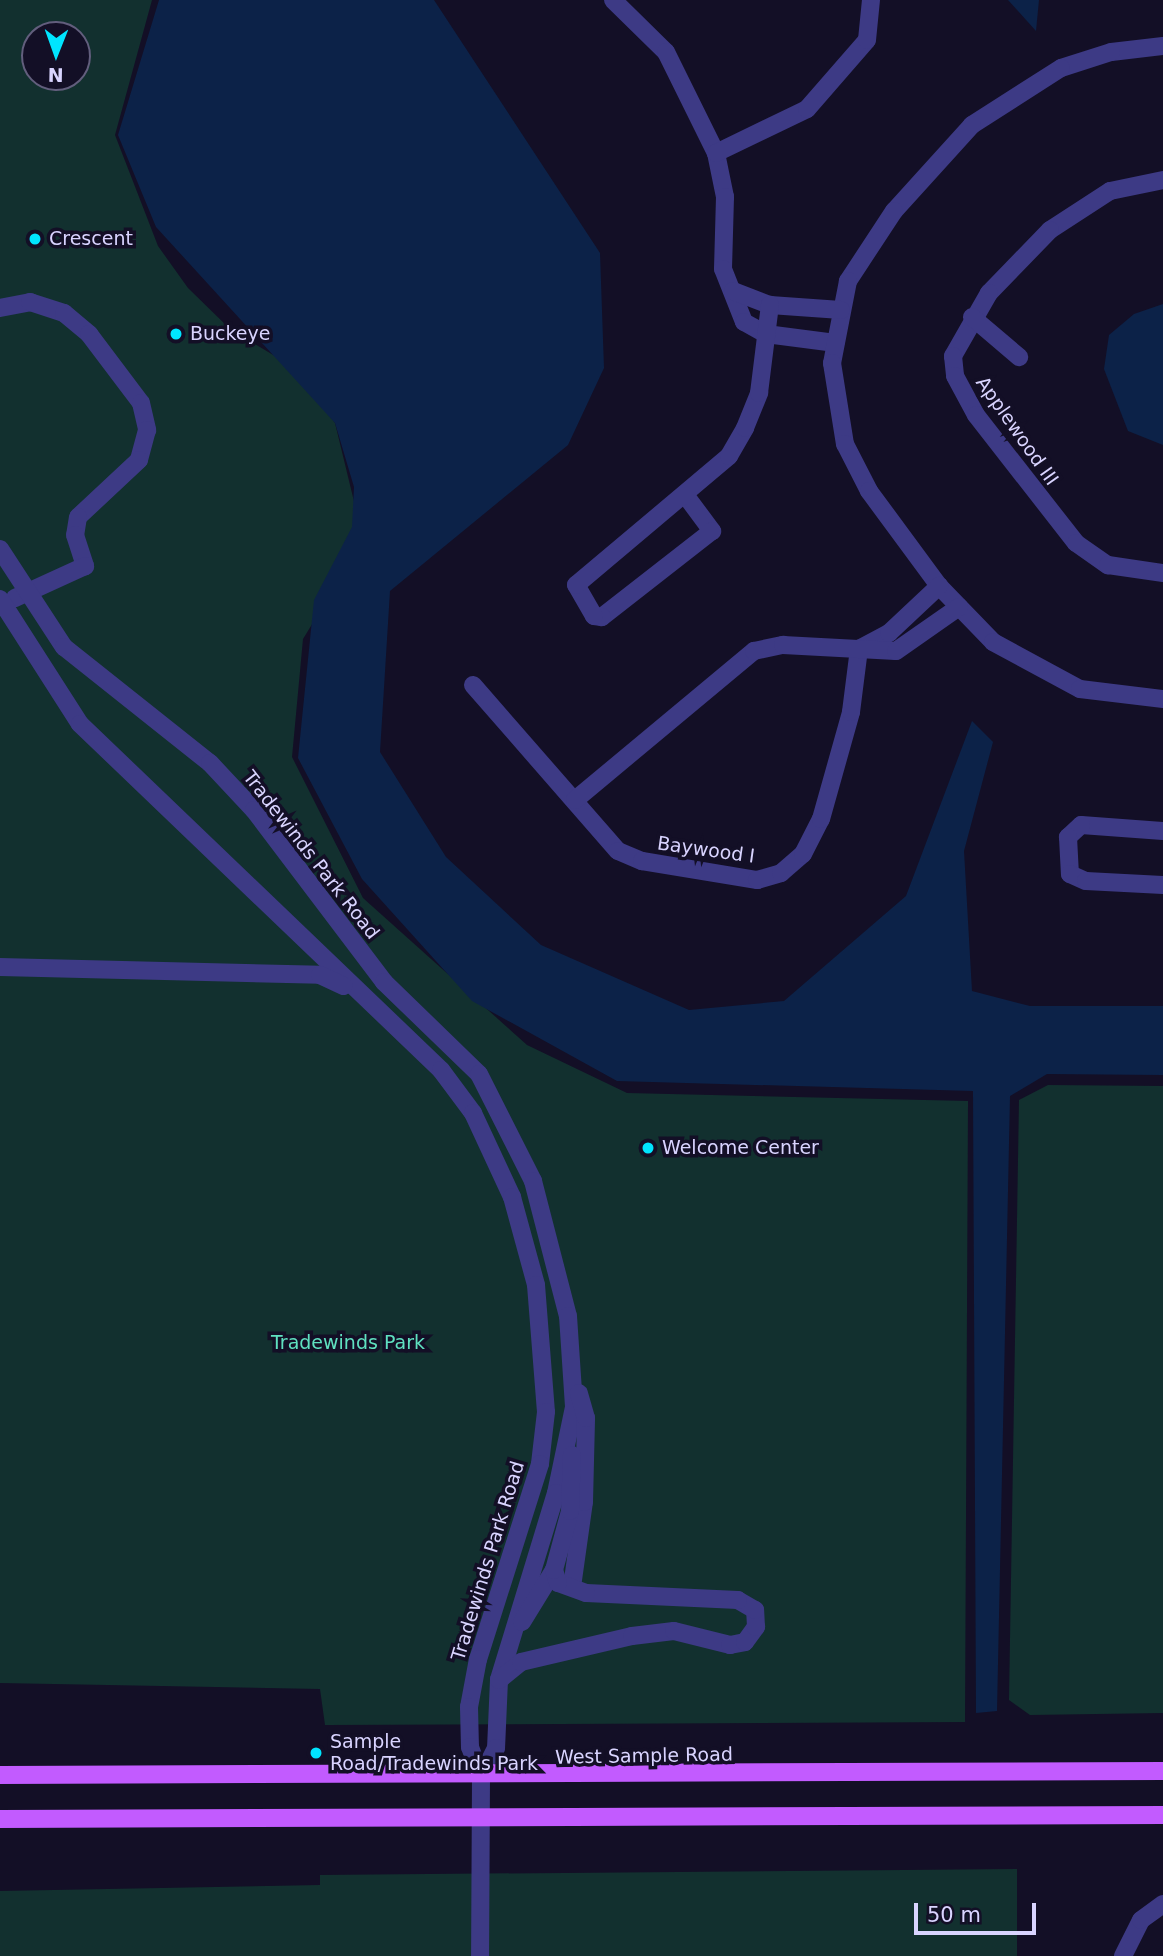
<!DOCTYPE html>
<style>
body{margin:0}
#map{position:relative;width:1163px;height:1956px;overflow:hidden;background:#130f26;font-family:"DejaVu Sans",sans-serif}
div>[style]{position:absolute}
.green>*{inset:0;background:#12302f}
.water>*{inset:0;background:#0c2248}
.minor>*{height:18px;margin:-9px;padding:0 9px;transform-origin:9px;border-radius:9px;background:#3d3a85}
.major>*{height:18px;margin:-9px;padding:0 9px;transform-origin:9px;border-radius:9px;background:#c25bff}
.dots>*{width:19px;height:19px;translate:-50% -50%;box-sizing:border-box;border:4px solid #130f26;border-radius:50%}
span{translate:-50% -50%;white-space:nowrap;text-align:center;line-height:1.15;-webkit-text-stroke:7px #130f26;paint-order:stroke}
.poi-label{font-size:19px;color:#d9d4ff}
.left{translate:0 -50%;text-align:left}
.street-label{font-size:19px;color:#d9d4ff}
.park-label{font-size:19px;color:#5fe0c0}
.north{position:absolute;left:21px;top:21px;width:70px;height:70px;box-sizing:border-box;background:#130f26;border:2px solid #625e7d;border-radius:50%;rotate:181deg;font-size:19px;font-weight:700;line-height:28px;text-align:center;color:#d9d4ff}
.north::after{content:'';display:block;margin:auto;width:24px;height:32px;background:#00e5ff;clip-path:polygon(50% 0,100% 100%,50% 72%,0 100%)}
.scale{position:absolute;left:914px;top:1903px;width:122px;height:32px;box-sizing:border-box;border:4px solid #d9d4ff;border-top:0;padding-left:9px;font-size:21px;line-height:24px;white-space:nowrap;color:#d9d4ff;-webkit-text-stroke:5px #130f26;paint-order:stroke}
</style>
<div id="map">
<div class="green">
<i style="clip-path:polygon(evenodd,0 0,152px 0,115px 135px,158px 246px,188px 288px,230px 329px,295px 368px,335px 423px,359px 522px,341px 577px,303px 639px,292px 757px,363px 898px,527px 1045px,627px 1093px,968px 1101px,965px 1722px,325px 1725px,320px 1689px,0 1683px,0 0,35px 35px,77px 35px,77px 77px,35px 77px,35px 35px)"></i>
<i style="clip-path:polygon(1048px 1085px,1163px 1086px,1163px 1713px,1030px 1715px,1009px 1700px,1019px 1100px)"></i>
<i style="clip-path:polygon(1017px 1869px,1017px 1956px,0 1956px,0 1891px,320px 1885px,320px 1875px)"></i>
</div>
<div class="water">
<i style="clip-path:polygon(159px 0,434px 0,600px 253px,604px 368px,568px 445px,390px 591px,380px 752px,446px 857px,541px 945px,689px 1010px,784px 1001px,906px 896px,972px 721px,993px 742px,964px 851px,972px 991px,1030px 1006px,1163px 1006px,1163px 1075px,1047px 1074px,1010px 1096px,997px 1711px,976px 1713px,973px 1091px,617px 1081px,472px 1001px,362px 879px,298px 758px,314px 600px,352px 527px,354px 487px,335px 423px,156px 227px,118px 135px)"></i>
<i style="clip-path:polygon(1008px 0,1039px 0,1036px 31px)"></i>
<i style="clip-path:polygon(1163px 304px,1163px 445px,1128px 431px,1104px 369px,1109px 335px,1134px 314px)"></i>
</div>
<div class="minor">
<i style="left:613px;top:0;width:74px;rotate:44.5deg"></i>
<i style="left:666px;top:52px;width:113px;rotate:63.7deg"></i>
<i style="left:716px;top:153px;width:45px;rotate:78.4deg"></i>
<i style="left:725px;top:197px;width:72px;rotate:91.6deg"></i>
<i style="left:723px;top:269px;width:57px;rotate:68.4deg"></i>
<i style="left:744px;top:322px;width:25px;rotate:29deg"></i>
<i style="left:766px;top:334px;width:70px;rotate:7.4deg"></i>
<i style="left:1163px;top:46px;width:52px;rotate:173.4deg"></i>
<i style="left:1111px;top:52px;width:52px;rotate:162.3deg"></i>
<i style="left:1061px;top:68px;width:106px;rotate:147.4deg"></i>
<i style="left:972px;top:125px;width:116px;rotate:132.2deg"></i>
<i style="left:894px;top:211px;width:84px;rotate:123.3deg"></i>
<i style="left:848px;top:281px;width:84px;rotate:101deg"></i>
<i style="left:832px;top:363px;width:82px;rotate:80.9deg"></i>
<i style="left:845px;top:444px;width:53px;rotate:62.9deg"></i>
<i style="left:869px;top:491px;width:118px;rotate:53.6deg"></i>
<i style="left:939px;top:586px;width:78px;rotate:46deg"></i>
<i style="left:993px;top:642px;width:99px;rotate:28.4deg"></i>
<i style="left:1080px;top:689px;width:84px;rotate:6.9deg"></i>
<i style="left:716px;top:153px;width:101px;rotate:-25.8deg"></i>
<i style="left:807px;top:109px;width:91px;rotate:-49deg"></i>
<i style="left:867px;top:40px;width:40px;rotate:-84.3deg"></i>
<i style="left:1163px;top:180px;width:54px;rotate:168.3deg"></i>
<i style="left:1110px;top:191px;width:72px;rotate:147deg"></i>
<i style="left:1050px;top:230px;width:88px;rotate:134.1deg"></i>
<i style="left:989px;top:293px;width:73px;rotate:119.7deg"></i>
<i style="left:953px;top:356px;width:20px;rotate:84deg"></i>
<i style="left:955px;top:376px;width:44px;rotate:61.7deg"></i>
<i style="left:976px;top:415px;width:162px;rotate:52deg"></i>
<i style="left:1076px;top:543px;width:39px;rotate:35deg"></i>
<i style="left:1108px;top:565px;width:56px;rotate:8.3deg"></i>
<i style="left:733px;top:291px;width:40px;rotate:21deg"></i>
<i style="left:770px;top:305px;width:71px;rotate:4deg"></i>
<i style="left:0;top:308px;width:31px;rotate:-11deg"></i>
<i style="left:30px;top:302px;width:36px;rotate:18deg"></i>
<i style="left:64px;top:313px;width:33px;rotate:40deg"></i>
<i style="left:89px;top:334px;width:86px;rotate:53deg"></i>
<i style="left:141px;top:403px;width:28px;rotate:77deg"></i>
<i style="left:147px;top:430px;width:31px;rotate:105deg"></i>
<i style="left:139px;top:460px;width:83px;rotate:136.9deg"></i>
<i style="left:78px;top:517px;width:18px;rotate:99deg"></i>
<i style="left:75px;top:535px;width:33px;rotate:72deg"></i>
<i style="left:85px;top:566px;width:77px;rotate:155.4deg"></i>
<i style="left:972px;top:317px;width:62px;rotate:40.4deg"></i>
<i style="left:686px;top:496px;width:44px;rotate:53.4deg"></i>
<i style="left:712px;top:531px;width:140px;rotate:142deg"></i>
<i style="left:602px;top:617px;width:8px;rotate:-173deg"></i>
<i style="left:594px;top:616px;width:36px;rotate:-120deg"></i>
<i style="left:576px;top:585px;width:200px;rotate:-40.1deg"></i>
<i style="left:729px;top:456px;width:32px;rotate:-60deg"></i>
<i style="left:745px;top:428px;width:38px;rotate:-68deg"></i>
<i style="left:759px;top:393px;width:89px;rotate:-82.9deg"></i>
<i style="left:0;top:549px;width:117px;rotate:56.9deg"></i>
<i style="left:64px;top:647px;width:186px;rotate:38.5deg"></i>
<i style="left:210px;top:763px;width:64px;rotate:46.9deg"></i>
<i style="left:254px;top:810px;width:216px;rotate:52.9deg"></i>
<i style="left:384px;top:982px;width:132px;rotate:44.1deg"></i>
<i style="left:479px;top:1074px;width:120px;rotate:63.2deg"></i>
<i style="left:533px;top:1181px;width:139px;rotate:75.5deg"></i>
<i style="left:568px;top:1316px;width:91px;rotate:86.2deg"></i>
<i style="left:574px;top:1407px;width:88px;rotate:101.8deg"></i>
<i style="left:556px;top:1493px;width:195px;rotate:107deg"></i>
<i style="left:499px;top:1680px;width:68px;rotate:92.5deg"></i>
<i style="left:496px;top:1748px;width:34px;rotate:117deg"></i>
<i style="left:0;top:599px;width:148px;rotate:57.4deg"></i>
<i style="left:80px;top:724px;width:500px;rotate:43.78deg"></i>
<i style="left:441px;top:1070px;width:54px;rotate:53.3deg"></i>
<i style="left:473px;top:1113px;width:93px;rotate:65.1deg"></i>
<i style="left:512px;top:1197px;width:91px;rotate:74.7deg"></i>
<i style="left:536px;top:1285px;width:127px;rotate:85.5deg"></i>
<i style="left:546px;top:1412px;width:52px;rotate:96.6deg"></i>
<i style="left:540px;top:1464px;width:205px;rotate:107.6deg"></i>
<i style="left:478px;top:1659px;width:49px;rotate:100.6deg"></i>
<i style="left:469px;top:1707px;width:40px;rotate:88.6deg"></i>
<i style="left:470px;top:1747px;width:33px;rotate:70deg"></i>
<i style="left:481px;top:1778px;width:178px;rotate:90.3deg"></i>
<i style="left:859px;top:649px;width:34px;rotate:-28deg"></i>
<i style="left:889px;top:633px;width:69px;rotate:-43.2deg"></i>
<i style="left:473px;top:685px;width:220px;rotate:48.9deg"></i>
<i style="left:618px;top:851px;width:26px;rotate:23deg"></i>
<i style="left:642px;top:861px;width:117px;rotate:9.4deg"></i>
<i style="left:757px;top:880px;width:25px;rotate:-16deg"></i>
<i style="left:781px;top:873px;width:29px;rotate:-41deg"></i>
<i style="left:803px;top:854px;width:39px;rotate:-63deg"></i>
<i style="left:821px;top:819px;width:111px;rotate:-74.3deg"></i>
<i style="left:851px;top:712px;width:64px;rotate:-82.8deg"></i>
<i style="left:575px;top:800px;width:233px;rotate:-39.8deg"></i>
<i style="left:754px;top:651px;width:30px;rotate:-12deg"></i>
<i style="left:783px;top:645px;width:113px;rotate:3deg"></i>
<i style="left:896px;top:651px;width:77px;rotate:-34.9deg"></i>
<i style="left:1163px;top:831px;width:82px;rotate:-175.8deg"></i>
<i style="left:1081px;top:825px;width:18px;rotate:137deg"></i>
<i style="left:1068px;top:837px;width:37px;rotate:87deg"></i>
<i style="left:1070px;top:874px;width:17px;rotate:24deg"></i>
<i style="left:1086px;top:881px;width:77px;rotate:3deg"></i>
<i style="left:0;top:967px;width:320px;rotate:1.4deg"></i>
<i style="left:320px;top:975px;width:26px;rotate:25deg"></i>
<i style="left:572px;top:1587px;width:86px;rotate:-82deg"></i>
<i style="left:584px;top:1502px;width:84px;rotate:-88.6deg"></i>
<i style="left:586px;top:1418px;width:26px;rotate:-106deg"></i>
<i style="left:522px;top:1622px;width:61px;rotate:-58.4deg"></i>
<i style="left:499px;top:1680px;width:28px;rotate:-39deg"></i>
<i style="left:521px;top:1662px;width:114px;rotate:-13.2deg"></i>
<i style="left:632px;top:1636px;width:42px;rotate:-6.8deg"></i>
<i style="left:674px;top:1631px;width:58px;rotate:14deg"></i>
<i style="left:730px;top:1645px;width:15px;rotate:-11deg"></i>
<i style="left:745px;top:1642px;width:19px;rotate:-54deg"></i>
<i style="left:756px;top:1627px;width:17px;rotate:-93deg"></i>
<i style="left:755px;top:1610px;width:20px;rotate:-150deg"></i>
<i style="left:738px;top:1600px;width:152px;rotate:-177.4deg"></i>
<i style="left:586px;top:1593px;width:30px;rotate:-160deg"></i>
<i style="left:558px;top:1583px;width:14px;rotate:-107deg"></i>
<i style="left:554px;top:1570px;width:61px;rotate:-74.8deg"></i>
<i style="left:570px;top:1511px;width:56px;rotate:-88deg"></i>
<i style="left:1123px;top:1956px;width:40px;rotate:-63.4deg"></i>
<i style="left:1141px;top:1920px;width:27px;rotate:-36deg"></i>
</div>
<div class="major">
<i style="left:0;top:1775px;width:1163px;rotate:-0.2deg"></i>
<i style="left:0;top:1819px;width:1163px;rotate:-0.2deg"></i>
</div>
<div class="dots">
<i style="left:35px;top:239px;background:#00e5ff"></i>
<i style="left:176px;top:334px;background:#00e5ff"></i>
<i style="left:648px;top:1148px;background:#00e5ff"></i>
<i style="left:316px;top:1753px;background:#00e5ff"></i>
</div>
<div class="poi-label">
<span class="left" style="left:49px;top:239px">Crescent</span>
<span class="left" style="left:190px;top:334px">Buckeye</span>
<span class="left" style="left:662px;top:1148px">Welcome Center</span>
<span class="left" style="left:330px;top:1753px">Sample<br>Road/Tradewinds Park</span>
</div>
<div class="street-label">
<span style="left:1017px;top:431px;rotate:55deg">Applewood III</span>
<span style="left:706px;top:850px;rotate:8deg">Baywood I</span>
<span style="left:311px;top:855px;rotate:52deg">Tradewinds Park Road</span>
<span style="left:488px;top:1561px;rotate:-73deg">Tradewinds Park Road</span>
<span style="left:644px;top:1756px;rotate:-1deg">West Sample Road</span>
</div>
<div class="park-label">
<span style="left:348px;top:1343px">Tradewinds Park</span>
</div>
<div class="north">N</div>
<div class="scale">50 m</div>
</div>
